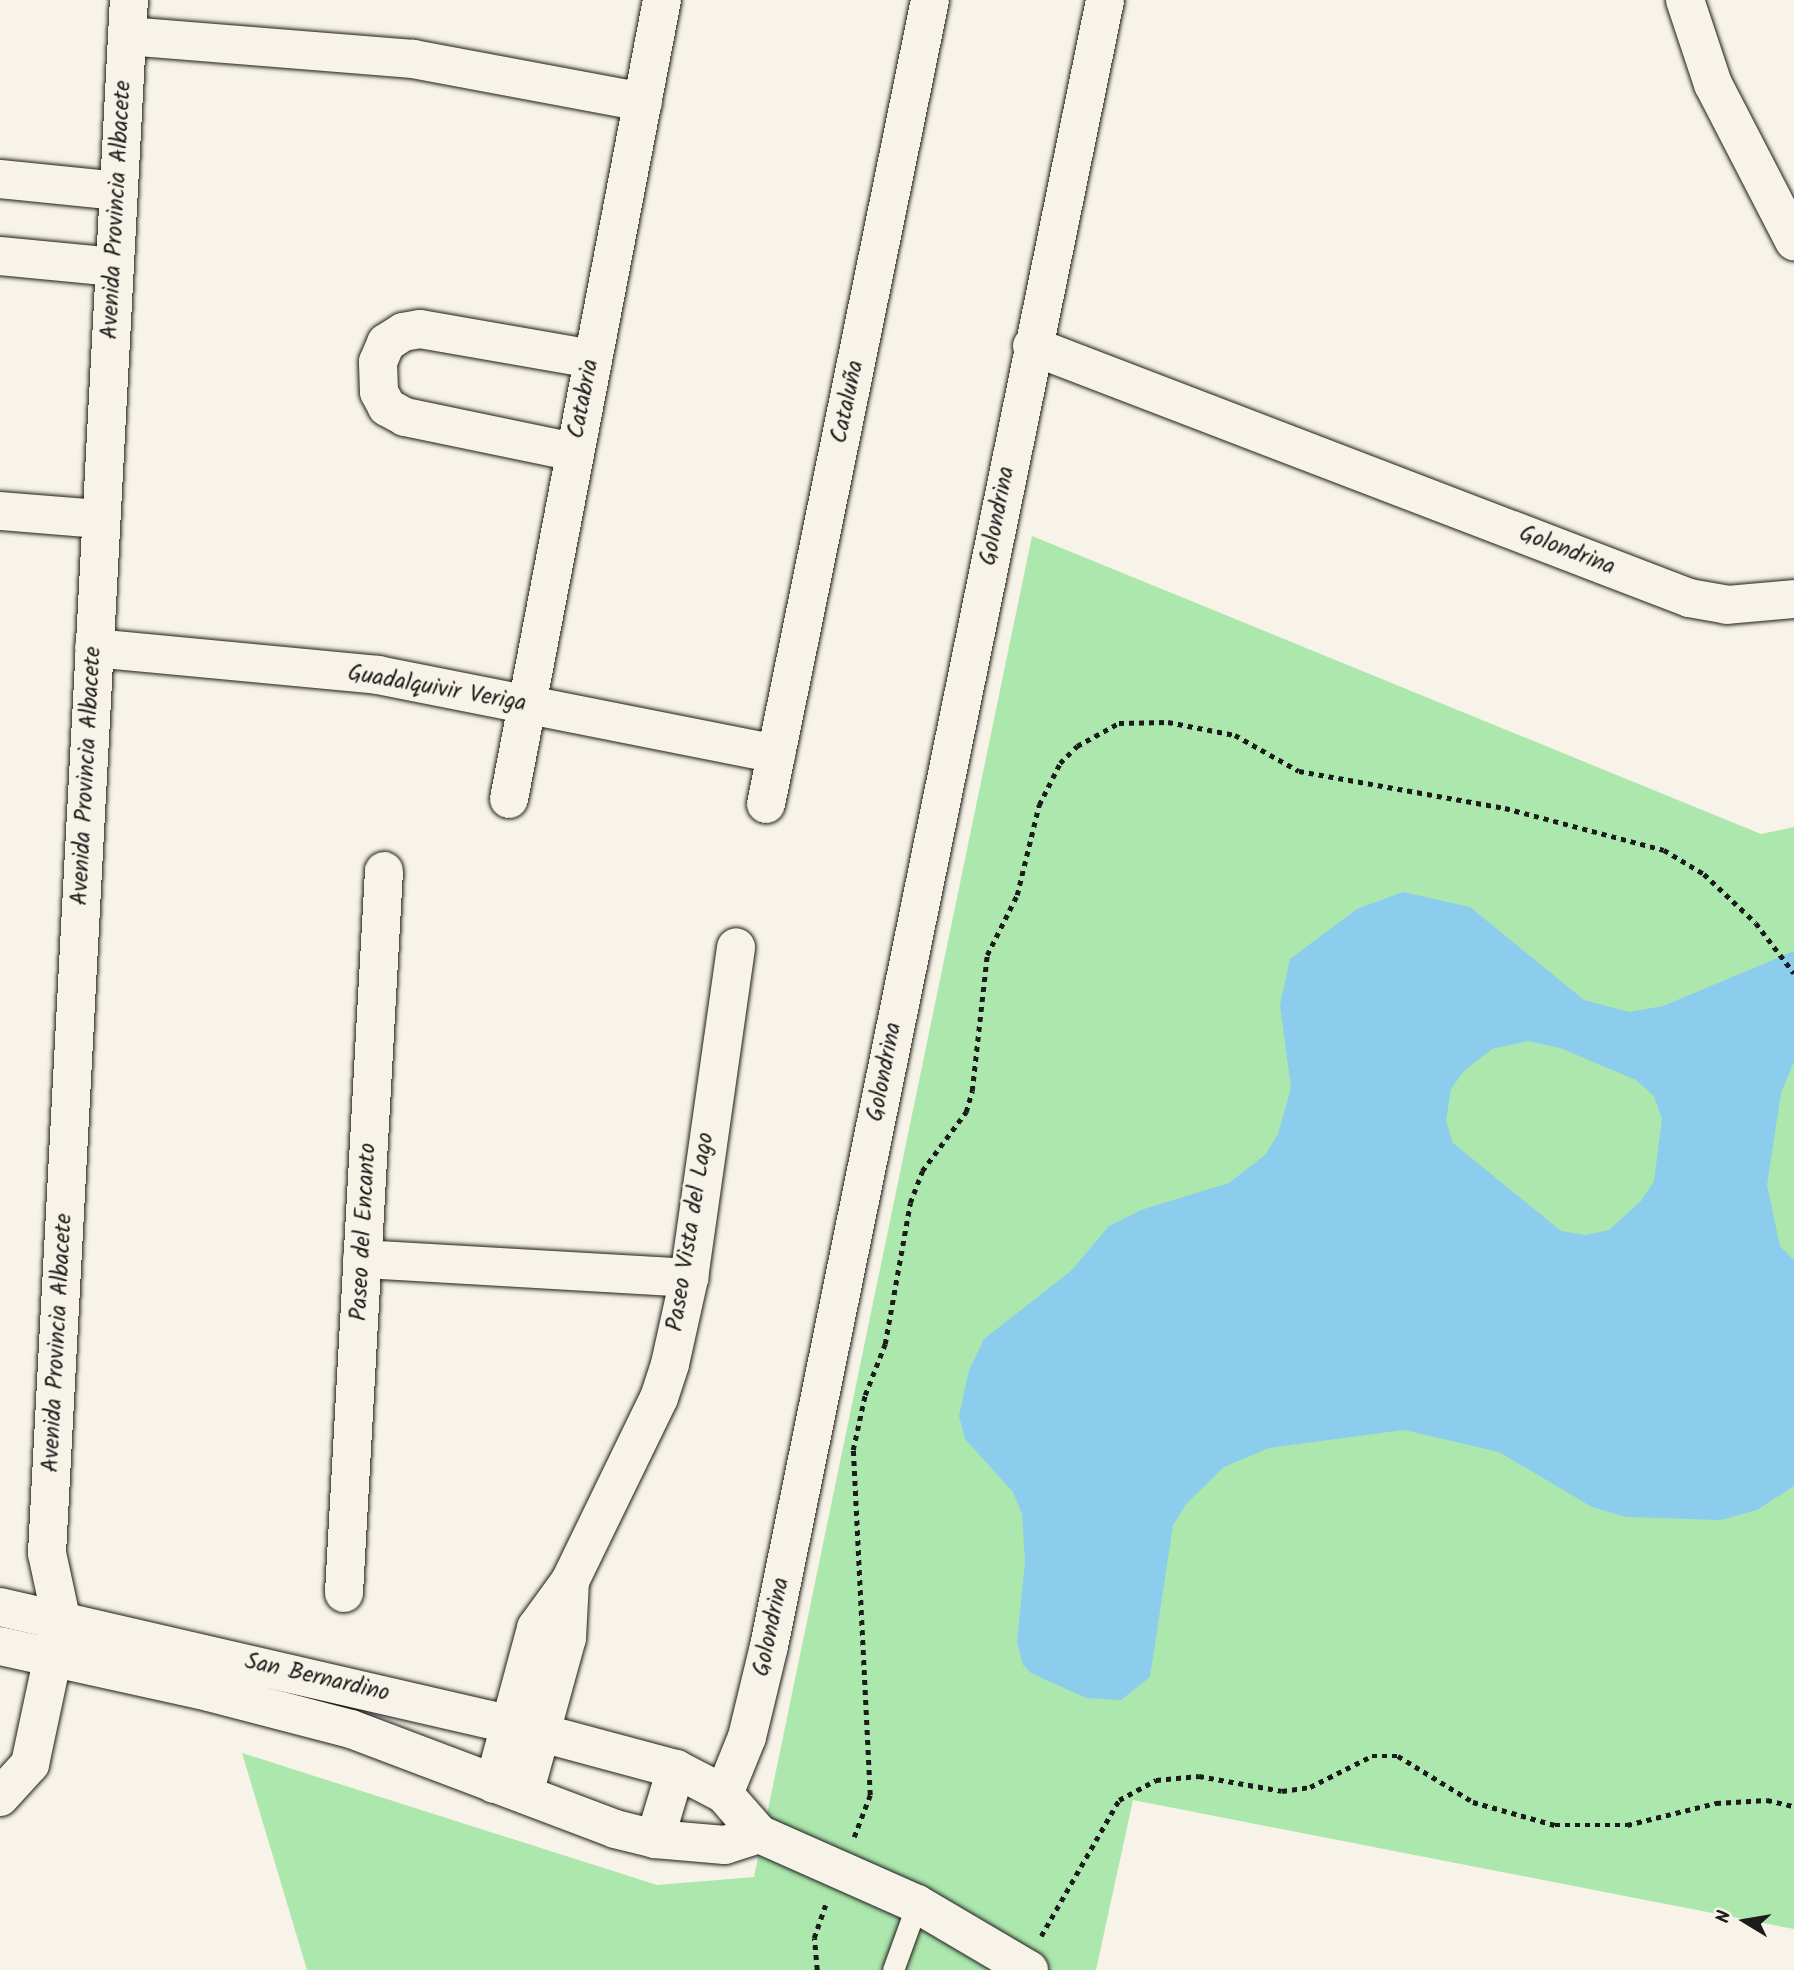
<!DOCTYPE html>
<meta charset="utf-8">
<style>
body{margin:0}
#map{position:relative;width:1794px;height:1970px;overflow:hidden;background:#f7f3e8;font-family:Kalam,sans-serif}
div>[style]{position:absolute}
.green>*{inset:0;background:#ace7ad}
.water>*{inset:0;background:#8ccded}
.path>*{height:4.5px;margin-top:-2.25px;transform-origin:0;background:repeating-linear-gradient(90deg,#1c1c1c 0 5px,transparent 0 10px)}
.roads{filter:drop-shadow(0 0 2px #1c1c1c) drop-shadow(0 0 2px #1c1c1c)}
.service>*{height:21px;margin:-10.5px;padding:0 10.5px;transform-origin:10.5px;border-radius:10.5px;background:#f7f3e8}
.minor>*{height:38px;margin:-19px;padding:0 19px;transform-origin:19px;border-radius:19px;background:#f7f3e8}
span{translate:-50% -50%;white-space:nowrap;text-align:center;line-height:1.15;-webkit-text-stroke:5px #f7f3e8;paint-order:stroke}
.street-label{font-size:23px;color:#1c1c1c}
.north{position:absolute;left:1710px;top:1886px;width:70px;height:70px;-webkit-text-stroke:5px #f7f3e8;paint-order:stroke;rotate:281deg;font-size:19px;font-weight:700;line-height:28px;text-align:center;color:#1c1c1c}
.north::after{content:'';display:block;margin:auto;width:24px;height:32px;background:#1c1c1c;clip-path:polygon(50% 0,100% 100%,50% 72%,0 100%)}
</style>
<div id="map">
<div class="green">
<i style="clip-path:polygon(1032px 536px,1761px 834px,1794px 827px,1794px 1929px,1133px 1800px,1096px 1970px,307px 1970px,242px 1753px,657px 1885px,754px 1877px)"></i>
</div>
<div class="water">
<i style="clip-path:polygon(evenodd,1403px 892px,1470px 907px,1584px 1000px,1629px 1012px,1663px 1006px,1794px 951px,1794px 1062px,1781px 1093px,1767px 1185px,1780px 1246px,1794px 1260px,1794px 1486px,1757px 1510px,1721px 1520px,1626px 1517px,1592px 1507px,1499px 1452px,1404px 1430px,1269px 1448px,1224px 1467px,1187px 1503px,1173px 1525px,1150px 1677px,1121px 1700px,1086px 1698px,1031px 1673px,1023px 1665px,1017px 1642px,1025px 1561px,1022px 1514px,1013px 1492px,965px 1439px,959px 1416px,969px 1370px,984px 1339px,1072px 1270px,1109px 1226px,1141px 1210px,1229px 1183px,1265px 1155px,1278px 1134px,1291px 1088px,1280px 1005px,1290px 959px,1357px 909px,1403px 892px,1528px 1041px,1560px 1048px,1636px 1080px,1654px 1096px,1662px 1119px,1654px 1181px,1641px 1201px,1609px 1230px,1585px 1235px,1561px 1231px,1453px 1143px,1446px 1121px,1451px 1089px,1464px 1071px,1492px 1049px,1528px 1041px)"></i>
</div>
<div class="path">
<i style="left:854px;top:1837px;width:45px;rotate:-69.1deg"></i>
<i style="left:870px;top:1795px;width:345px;rotate:-92.8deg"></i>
<i style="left:853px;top:1450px;width:56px;rotate:-77.7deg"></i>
<i style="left:865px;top:1395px;width:55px;rotate:-68.6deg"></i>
<i style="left:885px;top:1344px;width:143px;rotate:-79.9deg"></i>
<i style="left:910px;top:1203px;width:34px;rotate:-69deg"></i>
<i style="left:922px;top:1171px;width:74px;rotate:-53.3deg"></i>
<i style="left:966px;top:1112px;width:22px;rotate:-74deg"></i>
<i style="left:972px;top:1091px;width:137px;rotate:-83.7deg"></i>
<i style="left:987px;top:955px;width:67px;rotate:-63.4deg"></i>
<i style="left:1017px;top:895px;width:93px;rotate:-76.3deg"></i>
<i style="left:1039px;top:805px;width:47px;rotate:-63.4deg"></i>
<i style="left:1060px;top:763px;width:24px;rotate:-45deg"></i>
<i style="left:1077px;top:746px;width:48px;rotate:-28.7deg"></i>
<i style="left:1119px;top:723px;width:49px;rotate:-1.2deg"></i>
<i style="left:1168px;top:722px;width:68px;rotate:11deg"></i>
<i style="left:1235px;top:735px;width:73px;rotate:29.4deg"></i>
<i style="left:1299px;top:771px;width:209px;rotate:10.2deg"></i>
<i style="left:1505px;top:808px;width:164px;rotate:14.8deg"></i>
<i style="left:1664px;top:850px;width:47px;rotate:31deg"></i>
<i style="left:1704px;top:874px;width:71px;rotate:43.3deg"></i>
<i style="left:1756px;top:923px;width:63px;rotate:52.8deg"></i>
<i style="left:1041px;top:1936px;width:157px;rotate:-60.2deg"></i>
<i style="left:1119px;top:1800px;width:42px;rotate:-28.4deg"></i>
<i style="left:1156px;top:1780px;width:43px;rotate:-5.3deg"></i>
<i style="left:1199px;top:1776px;width:84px;rotate:10.2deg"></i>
<i style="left:1282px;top:1791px;width:28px;rotate:-8deg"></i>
<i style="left:1310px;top:1787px;width:69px;rotate:-26.6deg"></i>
<i style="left:1372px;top:1756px;width:26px"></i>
<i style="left:1398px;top:1756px;width:88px;rotate:31.5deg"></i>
<i style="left:1473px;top:1802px;width:85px;rotate:15.7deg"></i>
<i style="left:1555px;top:1825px;width:72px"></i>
<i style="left:1627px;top:1825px;width:92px;rotate:-13.9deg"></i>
<i style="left:1716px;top:1803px;width:51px;rotate:-3.4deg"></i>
<i style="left:1767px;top:1800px;width:28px;rotate:13deg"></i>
<i style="left:817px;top:1970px;width:32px;rotate:-95deg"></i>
<i style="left:814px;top:1938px;width:37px;rotate:-71deg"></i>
</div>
<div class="roads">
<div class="service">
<i style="left:893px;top:1970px;width:70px;rotate:-70deg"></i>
</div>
<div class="minor">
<i style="left:1685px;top:0;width:89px;rotate:71.6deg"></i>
<i style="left:1713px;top:84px;width:177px;rotate:62.7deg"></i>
<i style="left:127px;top:36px;width:287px;rotate:4.6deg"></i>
<i style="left:413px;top:59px;width:234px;rotate:10.6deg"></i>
<i style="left:0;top:179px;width:119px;rotate:5.8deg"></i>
<i style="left:0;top:256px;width:115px;rotate:5.5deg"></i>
<i style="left:1032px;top:346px;width:704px;rotate:20.98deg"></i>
<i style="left:1689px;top:598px;width:39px;rotate:10deg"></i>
<i style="left:1727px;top:605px;width:67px;rotate:-5.1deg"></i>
<i style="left:574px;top:452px;width:173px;rotate:-168.3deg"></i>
<i style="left:405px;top:417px;width:21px;rotate:-151deg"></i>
<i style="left:387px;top:407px;width:17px;rotate:-118deg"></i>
<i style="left:379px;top:392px;width:30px;rotate:-92deg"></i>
<i style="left:378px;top:362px;width:21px;rotate:-67deg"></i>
<i style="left:386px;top:343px;width:20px;rotate:-33deg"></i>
<i style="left:403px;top:332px;width:17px;rotate:-10deg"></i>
<i style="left:420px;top:329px;width:175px;rotate:9.9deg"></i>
<i style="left:0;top:511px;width:99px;rotate:4.6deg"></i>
<i style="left:94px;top:648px;width:285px;rotate:5.4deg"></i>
<i style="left:378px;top:675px;width:406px;rotate:11.2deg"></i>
<i style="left:509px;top:799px;width:814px;rotate:-79.16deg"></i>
<i style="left:766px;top:804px;width:821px;rotate:-78.47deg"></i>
<i style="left:362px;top:1259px;width:328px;rotate:3.3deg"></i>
<i style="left:344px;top:1593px;width:723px;rotate:-86.83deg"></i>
<i style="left:0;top:1607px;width:521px;rotate:12.97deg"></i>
<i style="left:508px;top:1724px;width:174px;rotate:15deg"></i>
<i style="left:676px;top:1769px;width:54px;rotate:27.5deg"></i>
<i style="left:724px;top:1794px;width:53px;rotate:48.8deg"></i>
<i style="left:759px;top:1834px;width:173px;rotate:23.9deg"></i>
<i style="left:917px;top:1904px;width:130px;rotate:30.5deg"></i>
<i style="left:0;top:1646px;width:214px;rotate:12.4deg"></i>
<i style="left:209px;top:1692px;width:147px;rotate:14.6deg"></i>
<i style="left:351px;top:1729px;width:282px;rotate:20.7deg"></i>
<i style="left:615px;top:1829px;width:41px;rotate:14deg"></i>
<i style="left:655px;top:1839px;width:70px;rotate:4.9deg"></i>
<i style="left:725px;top:1845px;width:36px;rotate:-18deg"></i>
<i style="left:494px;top:1784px;width:162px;rotate:-74.9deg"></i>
<i style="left:536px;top:1628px;width:58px;rotate:-54.1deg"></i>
<i style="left:570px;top:1581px;width:203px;rotate:-64.1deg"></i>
<i style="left:659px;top:1398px;width:36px;rotate:-72deg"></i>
<i style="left:670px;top:1364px;width:88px;rotate:-77.5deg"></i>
<i style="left:689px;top:1278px;width:334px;rotate:-81.9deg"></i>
<i style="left:524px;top:1794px;width:162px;rotate:-74.6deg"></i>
<i style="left:567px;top:1638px;width:57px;rotate:-87deg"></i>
<i style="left:724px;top:1794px;width:61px;rotate:-68deg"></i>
<i style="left:747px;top:1737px;width:94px;rotate:-76.4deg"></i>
<i style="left:769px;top:1646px;width:1680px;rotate:-78.46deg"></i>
<i style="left:0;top:1797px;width:45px;rotate:-47.7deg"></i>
<i style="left:30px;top:1764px;width:149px;rotate:-78deg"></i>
<i style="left:61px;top:1618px;width:66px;rotate:-102.2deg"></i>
<i style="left:47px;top:1553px;width:1555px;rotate:-86.98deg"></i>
<i style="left:655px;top:1839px;width:73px;rotate:-73.3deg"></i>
</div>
</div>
<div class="street-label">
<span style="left:117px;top:210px;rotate:-87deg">Avenida Provincia Albacete</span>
<span style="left:584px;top:399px;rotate:-79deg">Catabria</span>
<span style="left:848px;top:402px;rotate:-78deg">Cataluña</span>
<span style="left:998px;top:516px;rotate:-79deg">Golondrina</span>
<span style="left:1567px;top:551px;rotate:21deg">Golondrina</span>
<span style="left:437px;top:689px;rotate:10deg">Guadalquivir Veriga</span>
<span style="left:87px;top:776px;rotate:-87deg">Avenida Provincia Albacete</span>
<span style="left:885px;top:1072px;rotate:-79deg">Golondrina</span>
<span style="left:364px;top:1232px;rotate:-87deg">Paseo del Encanto</span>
<span style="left:691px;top:1232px;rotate:-81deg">Paseo Vista del Lago</span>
<span style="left:58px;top:1343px;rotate:-87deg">Avenida Provincia Albacete</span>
<span style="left:772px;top:1627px;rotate:-78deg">Golondrina</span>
<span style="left:317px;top:1678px;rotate:13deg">San Bernardino</span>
</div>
<div class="north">N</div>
</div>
